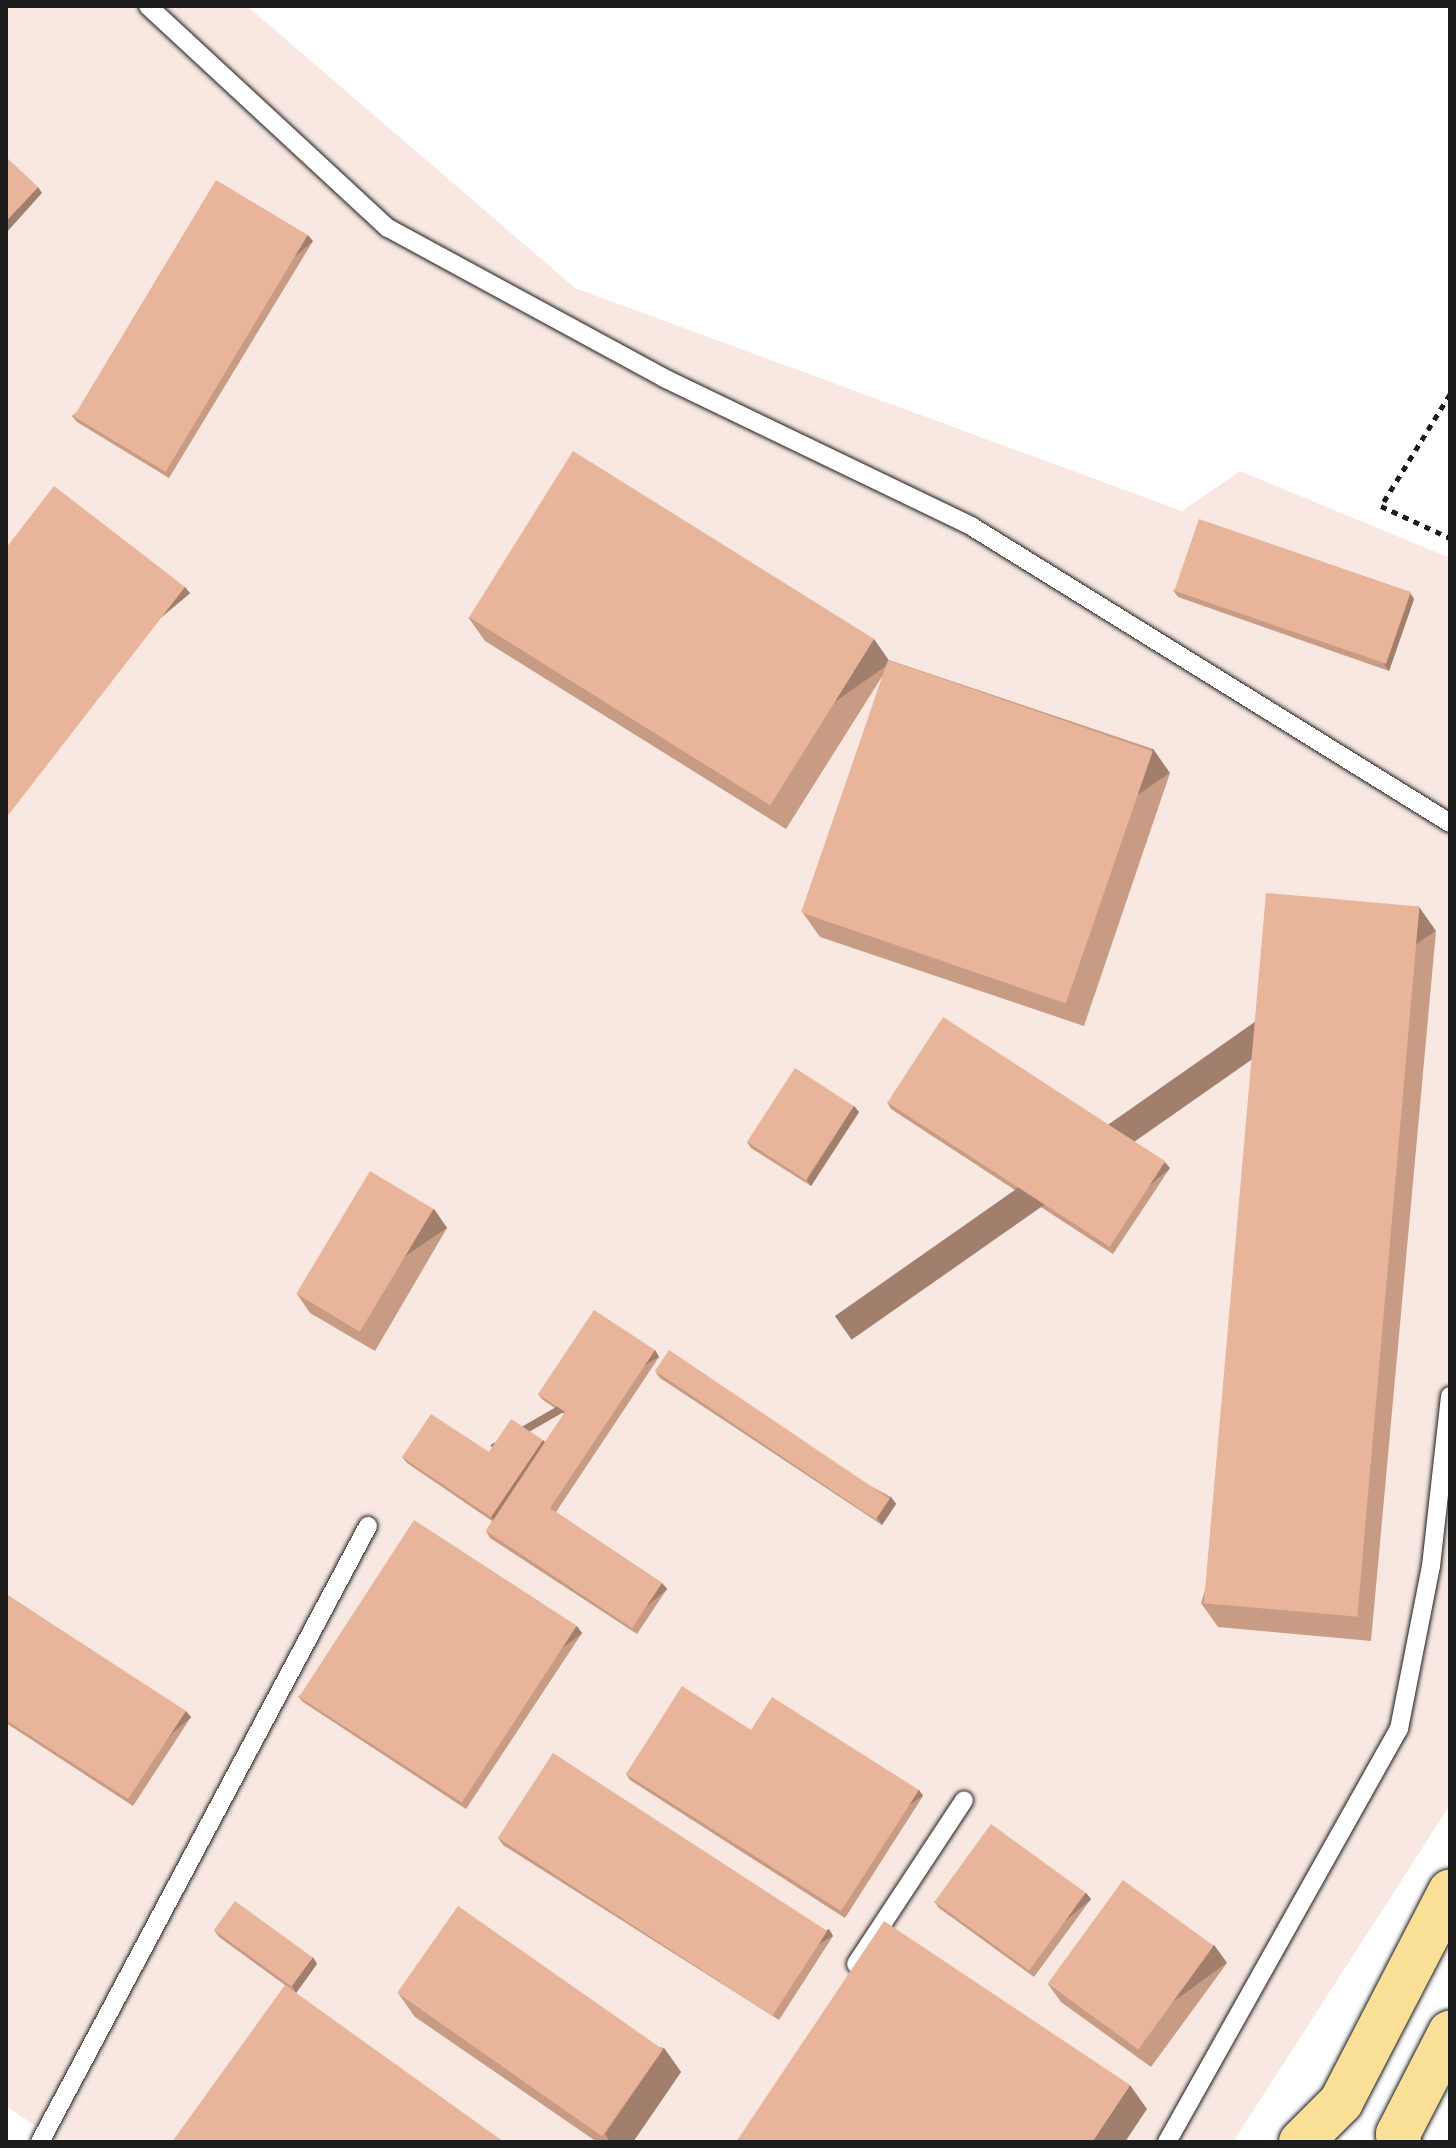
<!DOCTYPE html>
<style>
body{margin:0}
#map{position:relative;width:1456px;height:2148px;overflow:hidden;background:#fff;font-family:"Shantell Sans",sans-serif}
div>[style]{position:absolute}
.built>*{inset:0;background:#f8e8e1}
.path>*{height:5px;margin-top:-2.5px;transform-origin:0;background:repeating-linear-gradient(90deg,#1c1c1c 0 6px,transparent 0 12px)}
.roads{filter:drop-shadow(0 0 2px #1c1c1c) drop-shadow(0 0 2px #1c1c1c)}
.lane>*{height:18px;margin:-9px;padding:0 9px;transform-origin:9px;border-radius:9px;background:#fff}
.highway>*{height:44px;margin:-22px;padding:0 22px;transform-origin:22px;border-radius:22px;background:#fadf96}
.wall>*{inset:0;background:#c89b84}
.shaded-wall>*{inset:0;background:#a27e6c;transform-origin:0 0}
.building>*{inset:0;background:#e8b49a;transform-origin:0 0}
span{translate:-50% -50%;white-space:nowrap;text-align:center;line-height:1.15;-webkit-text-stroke:6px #fff;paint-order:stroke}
.frame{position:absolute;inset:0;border:8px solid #1c1c1c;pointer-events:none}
</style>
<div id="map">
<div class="built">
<i style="clip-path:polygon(6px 6px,247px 6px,575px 288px,1182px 511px,1240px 471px,1450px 558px,1450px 1805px,1233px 2142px,59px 2142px,6px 2106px)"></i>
</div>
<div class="path">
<i style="left:1450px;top:394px;width:132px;rotate:121.6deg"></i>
<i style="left:1381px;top:506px;width:76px;rotate:24.9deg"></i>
</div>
<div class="roads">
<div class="lane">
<i style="left:148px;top:6px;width:327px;rotate:42.8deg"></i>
<i style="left:388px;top:228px;width:314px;rotate:28.5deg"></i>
<i style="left:664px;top:378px;width:341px;rotate:25.7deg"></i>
<i style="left:971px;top:526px;width:564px;rotate:31.8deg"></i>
<i style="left:856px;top:1964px;width:196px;rotate:-56.6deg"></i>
<i style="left:40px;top:2142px;width:698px;rotate:-61.97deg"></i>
<i style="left:1167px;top:2142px;width:474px;rotate:-60.7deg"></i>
<i style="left:1399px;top:1729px;width:166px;rotate:-78.9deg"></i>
<i style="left:1431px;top:1566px;width:171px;rotate:-83.6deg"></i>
</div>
<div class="highway">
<i style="left:1301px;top:2142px;width:57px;rotate:-45deg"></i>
<i style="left:1341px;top:2102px;width:237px;rotate:-62.6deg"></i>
<i style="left:1399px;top:2142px;width:8px;rotate:-97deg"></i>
<i style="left:1398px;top:2134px;width:114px;rotate:-62.8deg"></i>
</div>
</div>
<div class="wall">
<i style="clip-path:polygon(313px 241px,169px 478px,77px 422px,72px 416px)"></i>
<i style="clip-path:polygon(1173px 590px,1410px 593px,1414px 599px,1389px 671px,1178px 597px)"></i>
<i style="clip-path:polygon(468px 617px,889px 660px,1153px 749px,1170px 773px,1084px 1026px,820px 937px,803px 913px,883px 675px,786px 829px,485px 641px)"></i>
<i style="clip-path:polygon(1419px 907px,1436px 931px,1371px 1641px,1218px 1627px,1201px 1603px)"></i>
<i style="clip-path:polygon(887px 1102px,1170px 1168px,1113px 1254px,891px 1109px)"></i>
<i style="clip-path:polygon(854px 1106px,859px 1112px,811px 1186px,751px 1148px,747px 1142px)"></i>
<i style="clip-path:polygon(434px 1209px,447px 1228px,375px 1351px,310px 1313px,297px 1294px)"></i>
<i style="clip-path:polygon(655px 1350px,659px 1357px,556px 1512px,662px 1583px,667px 1589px,637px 1634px,490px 1538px,486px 1531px,492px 1521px,407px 1463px,402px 1457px,489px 1452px,543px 1440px,545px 1442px,564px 1414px,543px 1400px,538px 1394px)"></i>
<i style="clip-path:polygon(655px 1371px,891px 1497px,896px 1504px,882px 1525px,660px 1378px)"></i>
<i style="clip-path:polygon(6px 1594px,191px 1717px,133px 1806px,6px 1723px)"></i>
<i style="clip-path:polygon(582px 1633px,466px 1809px,303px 1702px,298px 1696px)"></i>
<i style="clip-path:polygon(751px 1730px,919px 1790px,923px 1796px,845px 1918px,630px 1780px,626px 1774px)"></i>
<i style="clip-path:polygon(498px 1838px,833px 1936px,779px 2020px,503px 1845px)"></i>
<i style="clip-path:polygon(1086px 1893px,1091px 1899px,1034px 1977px,939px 1908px,934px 1901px)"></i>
<i style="clip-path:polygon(214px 1930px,317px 1964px,296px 1993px,219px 1937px)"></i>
<i style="clip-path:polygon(1214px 1945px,1227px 1963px,1151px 2067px,1061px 2002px,1048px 1984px)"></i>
<i style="clip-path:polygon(398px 1993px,664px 2048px,681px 2072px,633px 2142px,597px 2142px,415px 2017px)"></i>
</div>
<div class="shaded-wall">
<i style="clip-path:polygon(38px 187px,42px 193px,6px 233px,6px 221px)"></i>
<i style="left:308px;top:235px;width:8px;height:276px;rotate:50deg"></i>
<i style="left:185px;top:587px;width:8px;height:292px;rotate:50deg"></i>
<i style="clip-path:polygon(1410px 593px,1414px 599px,1389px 671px,1384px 664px)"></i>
<i style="left:874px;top:639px;width:29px;height:196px;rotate:55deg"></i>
<i style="left:1153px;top:749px;width:29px;height:267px;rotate:55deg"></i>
<i style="left:1419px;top:907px;width:29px;height:713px;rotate:55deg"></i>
<i style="clip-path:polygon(854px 1106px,859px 1112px,811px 1186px,807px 1180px)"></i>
<i style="left:1165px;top:1162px;width:8px;height:102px;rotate:50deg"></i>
<i style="left:434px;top:1209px;width:23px;height:143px;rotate:56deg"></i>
<i style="left:655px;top:1350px;width:8px;height:190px;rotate:60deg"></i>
<i style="clip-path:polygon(543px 1440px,547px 1446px,496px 1523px,491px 1517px)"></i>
<i style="clip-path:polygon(891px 1497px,896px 1504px,882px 1525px,877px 1518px)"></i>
<i style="left:662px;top:1583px;width:8px;height:54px;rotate:50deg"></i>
<i style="left:577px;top:1626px;width:9px;height:211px;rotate:54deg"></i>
<i style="left:186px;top:1711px;width:8px;height:105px;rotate:50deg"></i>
<i style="left:919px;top:1790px;width:7px;height:144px;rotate:56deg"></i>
<i style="left:1086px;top:1893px;width:8px;height:95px;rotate:50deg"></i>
<i style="left:829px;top:1929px;width:8px;height:101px;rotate:60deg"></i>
<i style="left:1214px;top:1945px;width:22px;height:129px;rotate:54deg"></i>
<i style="clip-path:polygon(313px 1957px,317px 1964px,296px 1993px,292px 1986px)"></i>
<i style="clip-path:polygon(664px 2048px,681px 2072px,633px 2142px,610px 2142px,605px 2134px)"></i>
<i style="clip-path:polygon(1130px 2085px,1147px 2109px,1125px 2142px,1092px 2142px)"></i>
</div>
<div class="building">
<i style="clip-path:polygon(6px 157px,38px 187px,6px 221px)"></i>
<i style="left:216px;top:180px;width:107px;height:276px;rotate:31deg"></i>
<i style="left:573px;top:451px;width:355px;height:196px;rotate:32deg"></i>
<i style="clip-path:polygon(54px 486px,185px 587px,6px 818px,6px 548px)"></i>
<i style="left:1199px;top:519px;width:224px;height:76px;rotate:19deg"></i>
<i style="left:888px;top:660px;width:280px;height:267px;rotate:19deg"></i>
<i style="left:1266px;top:893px;width:154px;height:713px;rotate:5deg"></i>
<i style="left:943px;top:1017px;width:265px;height:102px;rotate:33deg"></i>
<i style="left:795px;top:1068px;width:70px;height:88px;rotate:33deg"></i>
<i style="left:370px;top:1171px;width:74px;height:143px;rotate:31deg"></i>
<i style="clip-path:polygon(594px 1310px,655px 1350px,550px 1508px,662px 1583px,632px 1628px,486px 1531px,565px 1412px,538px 1394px)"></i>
<i style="left:669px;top:1350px;width:266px;height:25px;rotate:34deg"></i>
<i style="clip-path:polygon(431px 1414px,489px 1452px,511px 1419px,543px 1440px,491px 1517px,402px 1457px)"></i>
<i style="left:414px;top:1520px;width:194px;height:211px;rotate:33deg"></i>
<i style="clip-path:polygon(6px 1594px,186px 1711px,128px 1799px,6px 1720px)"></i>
<i style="clip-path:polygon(682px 1686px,751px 1730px,772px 1697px,919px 1790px,841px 1911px,626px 1774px)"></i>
<i style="left:553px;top:1753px;width:327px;height:101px;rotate:33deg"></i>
<i style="left:991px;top:1824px;width:117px;height:96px;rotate:36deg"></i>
<i style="left:1123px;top:1880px;width:112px;height:128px;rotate:36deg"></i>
<i style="left:235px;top:1901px;width:96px;height:36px;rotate:36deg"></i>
<i style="left:458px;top:1906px;width:250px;height:106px;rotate:35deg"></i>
<i style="clip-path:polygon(884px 1921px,1130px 2085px,1092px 2142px,736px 2142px)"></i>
<i style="clip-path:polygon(285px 1985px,504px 2142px,172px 2142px)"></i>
</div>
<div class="frame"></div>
</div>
